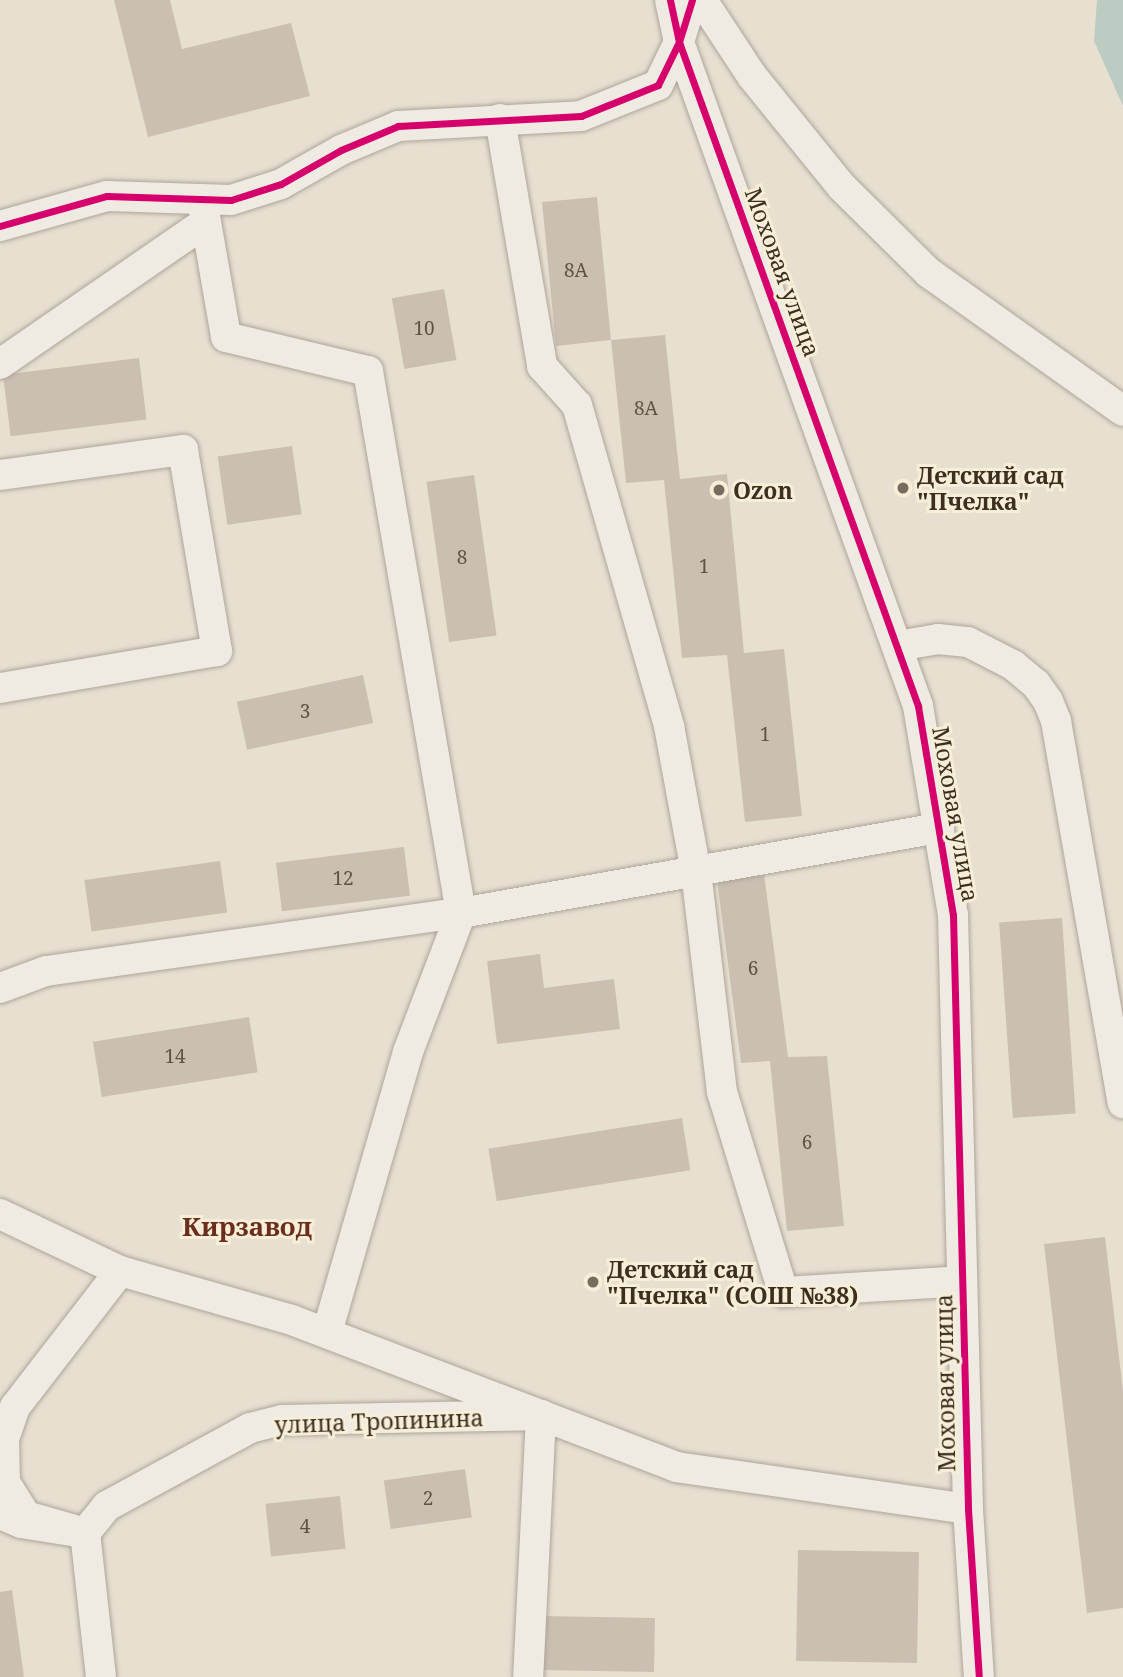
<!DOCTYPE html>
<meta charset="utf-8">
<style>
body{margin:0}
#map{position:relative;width:1123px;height:1677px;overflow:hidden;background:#e7e0d1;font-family:"Noto Serif",serif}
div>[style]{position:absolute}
.water>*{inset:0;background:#bcccc2}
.building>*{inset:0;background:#cbbfb2;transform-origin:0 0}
.roads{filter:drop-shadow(0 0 2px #ada599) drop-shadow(0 0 2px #ada599)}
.minor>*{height:30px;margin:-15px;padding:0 15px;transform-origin:15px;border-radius:15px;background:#efebe3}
.cycleway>*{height:7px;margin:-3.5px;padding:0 3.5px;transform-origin:3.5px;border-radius:3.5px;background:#d6006c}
.dots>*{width:19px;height:19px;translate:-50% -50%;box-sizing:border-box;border:4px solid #f7eed8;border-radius:50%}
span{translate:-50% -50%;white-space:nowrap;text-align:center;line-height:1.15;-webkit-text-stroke:6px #f7eed8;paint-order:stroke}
.number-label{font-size:19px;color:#605244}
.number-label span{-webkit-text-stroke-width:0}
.street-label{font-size:23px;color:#3d2e20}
.poi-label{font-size:23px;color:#3d2e20;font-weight:700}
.left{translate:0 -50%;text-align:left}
.quarter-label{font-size:26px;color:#6b2e1e;font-weight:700}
</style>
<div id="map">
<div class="water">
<i style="clip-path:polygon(1097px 0,1123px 0,1123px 106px,1094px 41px)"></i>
</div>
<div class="building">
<i style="clip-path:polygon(114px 0,170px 0,182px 49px,291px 23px,310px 96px,148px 137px)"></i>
<i style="clip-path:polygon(597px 197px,611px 340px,665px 335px,680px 479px,727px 474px,744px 653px,784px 649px,802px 816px,745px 822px,727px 655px,682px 658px,664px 480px,626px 483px,611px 340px,556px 346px,542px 202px)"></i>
<i style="left:444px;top:289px;width:72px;height:53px;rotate:80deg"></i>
<i style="left:139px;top:358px;width:62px;height:137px;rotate:83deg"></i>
<i style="left:292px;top:446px;width:69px;height:75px;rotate:82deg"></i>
<i style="left:474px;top:475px;width:162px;height:48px;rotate:82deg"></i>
<i style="left:363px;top:675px;width:49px;height:129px;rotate:78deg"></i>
<i style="left:404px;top:847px;width:49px;height:129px;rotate:83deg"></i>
<i style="left:220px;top:861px;width:52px;height:137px;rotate:82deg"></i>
<i style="clip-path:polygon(764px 874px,788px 1057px,827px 1056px,844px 1226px,787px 1231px,770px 1061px,741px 1063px,717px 880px)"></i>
<i style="left:1062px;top:918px;width:196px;height:63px;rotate:86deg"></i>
<i style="clip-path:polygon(540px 954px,544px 988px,614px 979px,620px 1029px,497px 1044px,487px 961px)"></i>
<i style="left:249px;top:1017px;width:56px;height:158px;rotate:81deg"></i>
<i style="left:682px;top:1118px;width:53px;height:196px;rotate:81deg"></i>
<i style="clip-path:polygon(1105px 1237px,1123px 1391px,1123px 1608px,1087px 1613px,1044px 1244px)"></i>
<i style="left:465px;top:1469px;width:49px;height:82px;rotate:82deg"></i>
<i style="left:340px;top:1496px;width:53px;height:75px;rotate:84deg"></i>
<i style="left:798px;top:1550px;width:121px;height:111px;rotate:1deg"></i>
<i style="clip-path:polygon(12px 1590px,24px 1677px,0 1677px,0 1592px)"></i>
<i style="left:541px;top:1616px;width:114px;height:54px;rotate:1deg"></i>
</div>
<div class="roads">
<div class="minor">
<i style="left:670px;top:0;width:43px;rotate:77.9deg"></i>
<i style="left:679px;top:42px;width:706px;rotate:70.2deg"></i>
<i style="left:918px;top:706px;width:212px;rotate:80.5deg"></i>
<i style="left:953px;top:915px;width:594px;rotate:88.55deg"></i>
<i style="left:968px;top:1509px;width:168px;rotate:86.3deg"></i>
<i style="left:702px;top:0;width:91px;rotate:56.7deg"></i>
<i style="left:752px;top:76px;width:143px;rotate:51deg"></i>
<i style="left:842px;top:187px;width:122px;rotate:44.7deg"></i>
<i style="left:929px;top:273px;width:238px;rotate:35.4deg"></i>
<i style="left:500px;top:119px;width:251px;rotate:80.3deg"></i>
<i style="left:542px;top:366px;width:52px;rotate:48.1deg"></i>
<i style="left:577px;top:405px;width:334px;rotate:74deg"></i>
<i style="left:669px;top:726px;width:147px;rotate:79.5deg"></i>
<i style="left:696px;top:871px;width:223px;rotate:83.3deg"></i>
<i style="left:722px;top:1092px;width:209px;rotate:73deg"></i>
<i style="left:783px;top:1292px;width:179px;rotate:-3.5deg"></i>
<i style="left:202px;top:199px;width:140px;rotate:80.1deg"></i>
<i style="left:226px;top:337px;width:146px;rotate:13.5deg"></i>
<i style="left:368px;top:371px;width:550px;rotate:80.26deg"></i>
<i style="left:461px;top:913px;width:149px;rotate:110.9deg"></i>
<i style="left:408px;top:1052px;width:292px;rotate:106.1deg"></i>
<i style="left:0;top:226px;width:111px;rotate:-15.7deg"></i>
<i style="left:107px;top:196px;width:124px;rotate:1.8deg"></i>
<i style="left:231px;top:200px;width:52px;rotate:-17.7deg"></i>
<i style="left:281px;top:184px;width:69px;rotate:-29.5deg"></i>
<i style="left:341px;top:150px;width:62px;rotate:-22.8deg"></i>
<i style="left:398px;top:126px;width:183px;rotate:-3.1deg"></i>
<i style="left:581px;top:116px;width:83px;rotate:-21.9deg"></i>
<i style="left:658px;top:85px;width:48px;rotate:-64deg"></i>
<i style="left:679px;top:42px;width:44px;rotate:-72.8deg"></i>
<i style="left:0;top:364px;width:250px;rotate:-34.6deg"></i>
<i style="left:0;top:475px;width:185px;rotate:-7.8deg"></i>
<i style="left:183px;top:450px;width:204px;rotate:80.4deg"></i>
<i style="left:217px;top:651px;width:220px;rotate:170.3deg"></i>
<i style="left:898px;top:646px;width:41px;rotate:-9.9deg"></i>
<i style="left:938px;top:639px;width:30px;rotate:6deg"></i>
<i style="left:968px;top:642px;width:51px;rotate:27.1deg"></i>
<i style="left:1013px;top:665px;width:30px;rotate:40deg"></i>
<i style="left:1036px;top:684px;width:21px;rotate:55deg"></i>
<i style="left:1048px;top:701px;width:22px;rotate:68deg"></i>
<i style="left:1056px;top:721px;width:388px;rotate:80.1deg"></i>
<i style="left:0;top:988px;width:49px;rotate:-20.3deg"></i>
<i style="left:46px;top:971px;width:419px;rotate:-8deg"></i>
<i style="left:461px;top:913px;width:485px;rotate:-10.1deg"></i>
<i style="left:0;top:1214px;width:133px;rotate:25.4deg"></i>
<i style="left:120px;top:1271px;width:179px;rotate:15.9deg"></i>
<i style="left:292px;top:1320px;width:411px;rotate:20.9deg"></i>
<i style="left:676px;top:1467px;width:295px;rotate:8.2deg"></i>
<i style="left:0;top:1514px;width:23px;rotate:23deg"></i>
<i style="left:21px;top:1523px;width:65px;rotate:8.9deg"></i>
<i style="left:85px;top:1533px;width:35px;rotate:-51deg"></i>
<i style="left:107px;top:1506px;width:163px;rotate:-28.6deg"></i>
<i style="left:250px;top:1428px;width:34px;rotate:-14deg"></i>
<i style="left:283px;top:1420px;width:258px;rotate:-1.1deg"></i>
<i style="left:541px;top:1415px;width:262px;rotate:92.8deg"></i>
<i style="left:101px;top:1677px;width:145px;rotate:-96.3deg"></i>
<i style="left:85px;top:1533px;width:61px;rotate:-163.9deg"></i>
<i style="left:26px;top:1516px;width:40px;rotate:-122deg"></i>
<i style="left:5px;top:1482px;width:43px;rotate:-91.3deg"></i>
<i style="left:4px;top:1439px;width:34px;rotate:-71deg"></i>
<i style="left:15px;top:1407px;width:172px;rotate:-52.3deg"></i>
</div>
</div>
<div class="cycleway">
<i style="left:670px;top:0;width:43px;rotate:77.9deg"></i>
<i style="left:679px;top:42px;width:706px;rotate:70.2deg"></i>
<i style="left:918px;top:706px;width:212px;rotate:80.5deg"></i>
<i style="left:953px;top:915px;width:594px;rotate:88.55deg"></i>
<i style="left:968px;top:1509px;width:168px;rotate:86.3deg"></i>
<i style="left:0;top:226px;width:111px;rotate:-15.7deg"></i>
<i style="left:107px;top:196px;width:124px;rotate:1.8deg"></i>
<i style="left:231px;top:200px;width:52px;rotate:-17.7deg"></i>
<i style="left:281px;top:184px;width:69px;rotate:-29.5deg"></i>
<i style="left:341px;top:150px;width:62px;rotate:-22.8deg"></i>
<i style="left:398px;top:126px;width:183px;rotate:-3.1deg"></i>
<i style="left:581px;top:116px;width:83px;rotate:-21.9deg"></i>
<i style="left:658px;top:85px;width:48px;rotate:-64deg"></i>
<i style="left:679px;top:42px;width:44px;rotate:-72.8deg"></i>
</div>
<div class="dots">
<i style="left:903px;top:488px;background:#786c5e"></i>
<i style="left:719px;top:490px;background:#786c5e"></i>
<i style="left:593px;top:1282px;background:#786c5e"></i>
</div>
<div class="number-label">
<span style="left:576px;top:271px">8А</span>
<span style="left:424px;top:329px">10</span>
<span style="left:646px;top:409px">8А</span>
<span style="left:462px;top:558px">8</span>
<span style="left:704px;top:567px">1</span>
<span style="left:305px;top:712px">3</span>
<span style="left:765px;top:735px">1</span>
<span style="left:343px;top:879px">12</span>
<span style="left:753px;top:969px">6</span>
<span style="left:175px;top:1057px">14</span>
<span style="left:807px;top:1143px">6</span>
<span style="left:428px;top:1499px">2</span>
<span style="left:305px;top:1527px">4</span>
</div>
<div class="street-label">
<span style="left:783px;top:272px;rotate:70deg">Моховая улица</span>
<span style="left:956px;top:814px;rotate:80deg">Моховая улица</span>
<span style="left:945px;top:1383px;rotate:-91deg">Моховая улица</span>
<span style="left:379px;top:1421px;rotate:-2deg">улица Тропинина</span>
</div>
<div class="poi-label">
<span class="left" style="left:917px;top:488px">Детский сад<br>"Пчелка"</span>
<span class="left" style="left:733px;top:490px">Ozon</span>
<span class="left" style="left:607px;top:1282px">Детский сад<br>"Пчелка" (СОШ №38)</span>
</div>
<div class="quarter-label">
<span style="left:247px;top:1227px">Кирзавод</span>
</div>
</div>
